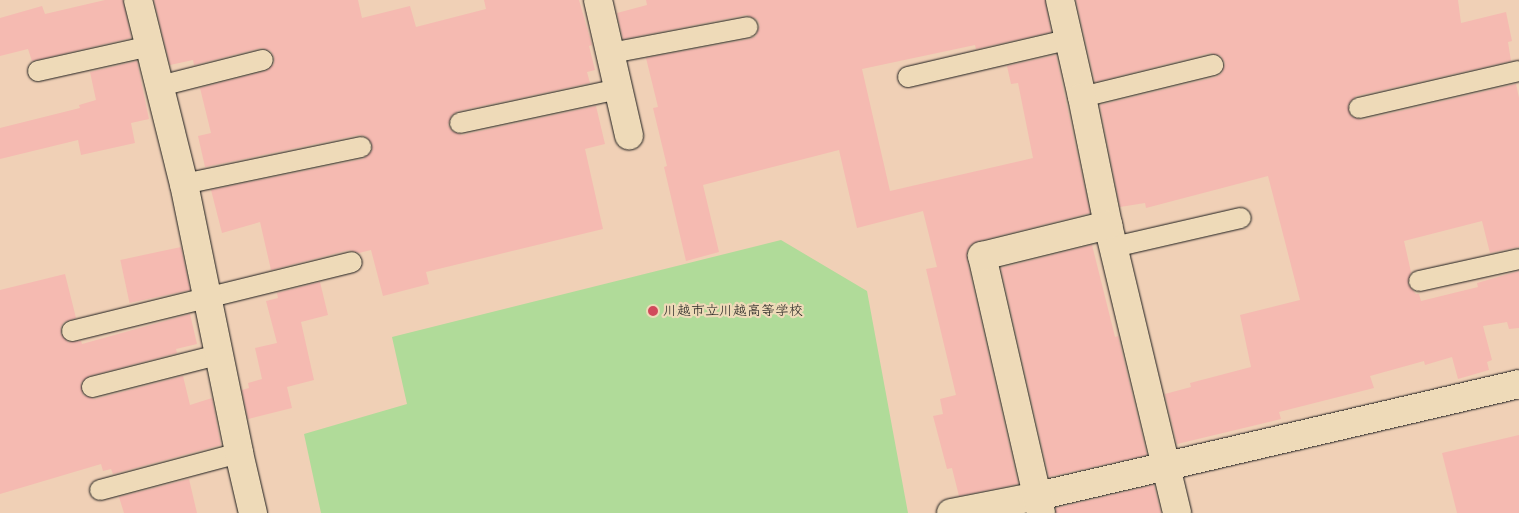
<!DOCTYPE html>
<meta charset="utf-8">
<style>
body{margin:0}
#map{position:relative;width:1519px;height:513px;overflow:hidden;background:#f0d0b6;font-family:"Balsamiq Sans","Klee One",sans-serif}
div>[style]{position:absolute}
.green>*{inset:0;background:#b0db99}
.building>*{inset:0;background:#f5bab1;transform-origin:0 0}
.roads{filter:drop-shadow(0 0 1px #1c1c1c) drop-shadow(0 0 1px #1c1c1c)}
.lane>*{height:20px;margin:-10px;padding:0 10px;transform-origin:10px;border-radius:10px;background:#eedab8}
.street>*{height:28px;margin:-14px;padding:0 14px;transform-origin:14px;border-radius:14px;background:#eedab8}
.dots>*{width:14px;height:14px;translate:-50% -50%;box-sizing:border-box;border:2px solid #eedab8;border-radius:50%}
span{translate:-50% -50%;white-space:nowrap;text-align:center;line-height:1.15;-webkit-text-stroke:4.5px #eedab8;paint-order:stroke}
.poi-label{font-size:14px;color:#1c1c1c}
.left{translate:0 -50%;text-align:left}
</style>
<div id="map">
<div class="green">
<i style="clip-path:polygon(781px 240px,867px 291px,908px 513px,321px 513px,304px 434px,407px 404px,392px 337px)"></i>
</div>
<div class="building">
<i style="clip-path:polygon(105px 0,123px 0,131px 38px,32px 61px,28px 49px,0 56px,0 18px,42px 6px,45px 14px)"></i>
<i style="clip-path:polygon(154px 0,358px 0,362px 18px,410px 6px,416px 27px,486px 9px,484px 0,579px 0,592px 45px,589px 46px,595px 70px,587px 72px,590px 83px,458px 111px,452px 115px,448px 125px,452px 131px,462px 135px,596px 106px,605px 144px,585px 149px,603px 229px,426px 272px,429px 284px,383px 296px,371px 250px,359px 253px,349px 250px,271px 270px,260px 222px,222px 233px,211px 190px,363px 159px,372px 151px,372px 144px,365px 136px,359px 135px,205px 167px,198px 136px,211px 133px,200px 88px,266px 71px,274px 64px,274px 57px,271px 51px,261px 48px,194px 65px,193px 60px,170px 65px)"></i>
<i style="clip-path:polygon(646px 0,1045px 0,1051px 32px,976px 49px,975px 45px,862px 69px,890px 191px,1033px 158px,1018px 83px,1011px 84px,1007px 66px,1056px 55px,1090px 213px,978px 241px,971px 245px,967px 252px,967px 260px,1018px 484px,959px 496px,952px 468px,947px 469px,933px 416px,943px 414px,940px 399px,956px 395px,926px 269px,937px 267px,923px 211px,857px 228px,839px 150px,703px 185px,719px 252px,686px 261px,664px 167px,667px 166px,653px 108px,658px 107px,646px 58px,750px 39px,756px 36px,760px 25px,757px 19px,746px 15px,623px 39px,617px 13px,647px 5px)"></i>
<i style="clip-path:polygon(1076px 0,1458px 0,1461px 23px,1506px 12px,1512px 41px,1508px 42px,1511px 61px,1356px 96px,1348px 105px,1351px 116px,1362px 120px,1516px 84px,1519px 98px,1519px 247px,1490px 253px,1482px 221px,1404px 241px,1411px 272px,1408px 284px,1416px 294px,1419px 294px,1421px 301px,1478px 287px,1477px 283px,1519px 271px,1519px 328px,1509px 329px,1507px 322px,1483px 326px,1492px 360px,1487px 362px,1489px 370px,1458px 379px,1452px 357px,1425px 365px,1424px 361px,1370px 376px,1374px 388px,1279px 412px,1281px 419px,1177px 444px,1165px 394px,1191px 387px,1190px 383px,1251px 367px,1240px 315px,1300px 300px,1268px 176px,1146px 208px,1145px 203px,1120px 207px,1100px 105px,1216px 77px,1222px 73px,1225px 63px,1221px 56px,1210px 53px,1095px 82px)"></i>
<i style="clip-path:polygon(137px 61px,149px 119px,131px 123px,135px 143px,81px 155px,78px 140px,0 159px,0 128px,80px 108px,79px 105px,96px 100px,90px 72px)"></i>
<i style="clip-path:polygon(1092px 245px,1115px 337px,1118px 336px,1147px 455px,1049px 477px,1001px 268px)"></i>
<i style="left:181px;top:247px;width:44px;height:62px;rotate:78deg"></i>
<i style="clip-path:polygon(65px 274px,76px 318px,64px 322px,61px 327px,61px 334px,68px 342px,81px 341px,82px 344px,190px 314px,197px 344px,176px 349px,177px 353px,89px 376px,81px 383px,83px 395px,95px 399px,183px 376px,190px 405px,212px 398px,221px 445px,113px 474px,111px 469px,103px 471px,101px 464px,0 494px,0 290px)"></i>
<i style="clip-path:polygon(320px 282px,328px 315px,301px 322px,314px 380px,287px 387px,292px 408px,248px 419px,242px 390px,249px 388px,248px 383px,262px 379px,255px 348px,277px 343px,266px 301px,278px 298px,277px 293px)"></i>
<i style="clip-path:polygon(1519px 435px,1519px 513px,1457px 513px,1442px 453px)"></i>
<i style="clip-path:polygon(189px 479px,197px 513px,124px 513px,119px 497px)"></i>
<i style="clip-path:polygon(1154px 485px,1161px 513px,1056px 513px,1056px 508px)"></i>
</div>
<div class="roads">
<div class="lane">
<i style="left:611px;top:53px;width:139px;rotate:-10.7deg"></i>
<i style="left:38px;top:71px;width:115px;rotate:-12.6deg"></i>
<i style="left:908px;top:77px;width:163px;rotate:-13.1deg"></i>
<i style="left:160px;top:86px;width:106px;rotate:-14.2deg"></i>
<i style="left:1082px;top:97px;width:135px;rotate:-13.7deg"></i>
<i style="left:1359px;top:108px;width:164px;rotate:-13deg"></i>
<i style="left:460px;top:123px;width:163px;rotate:-12.1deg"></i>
<i style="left:184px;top:184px;width:181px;rotate:-11.8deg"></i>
<i style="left:1114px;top:247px;width:130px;rotate:-12.9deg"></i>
<i style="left:1419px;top:281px;width:102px;rotate:-12.4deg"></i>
<i style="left:72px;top:331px;width:288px;rotate:-13.8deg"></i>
<i style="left:92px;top:387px;width:130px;rotate:-14.3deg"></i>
<i style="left:100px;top:490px;width:144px;rotate:-14.9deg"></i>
</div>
<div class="street">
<i style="left:138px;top:0;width:190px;rotate:76deg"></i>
<i style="left:184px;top:184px;width:275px;rotate:78.4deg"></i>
<i style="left:239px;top:453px;width:62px;rotate:76.9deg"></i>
<i style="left:598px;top:0;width:139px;rotate:77.1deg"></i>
<i style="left:1060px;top:0;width:99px;rotate:77.2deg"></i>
<i style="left:1082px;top:97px;width:131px;rotate:78.5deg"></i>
<i style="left:1108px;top:225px;width:296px;rotate:76.5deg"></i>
<i style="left:951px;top:513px;width:89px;rotate:-11.1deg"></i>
<i style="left:1038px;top:496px;width:494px;rotate:-13.1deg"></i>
<i style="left:1041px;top:513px;width:264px;rotate:-102.9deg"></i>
<i style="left:982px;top:256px;width:130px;rotate:-13.8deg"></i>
</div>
</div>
<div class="dots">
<i style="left:653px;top:311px;background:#d1495b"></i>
</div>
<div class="poi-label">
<span class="left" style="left:663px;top:311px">川越市立川越高等学校</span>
</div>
</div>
